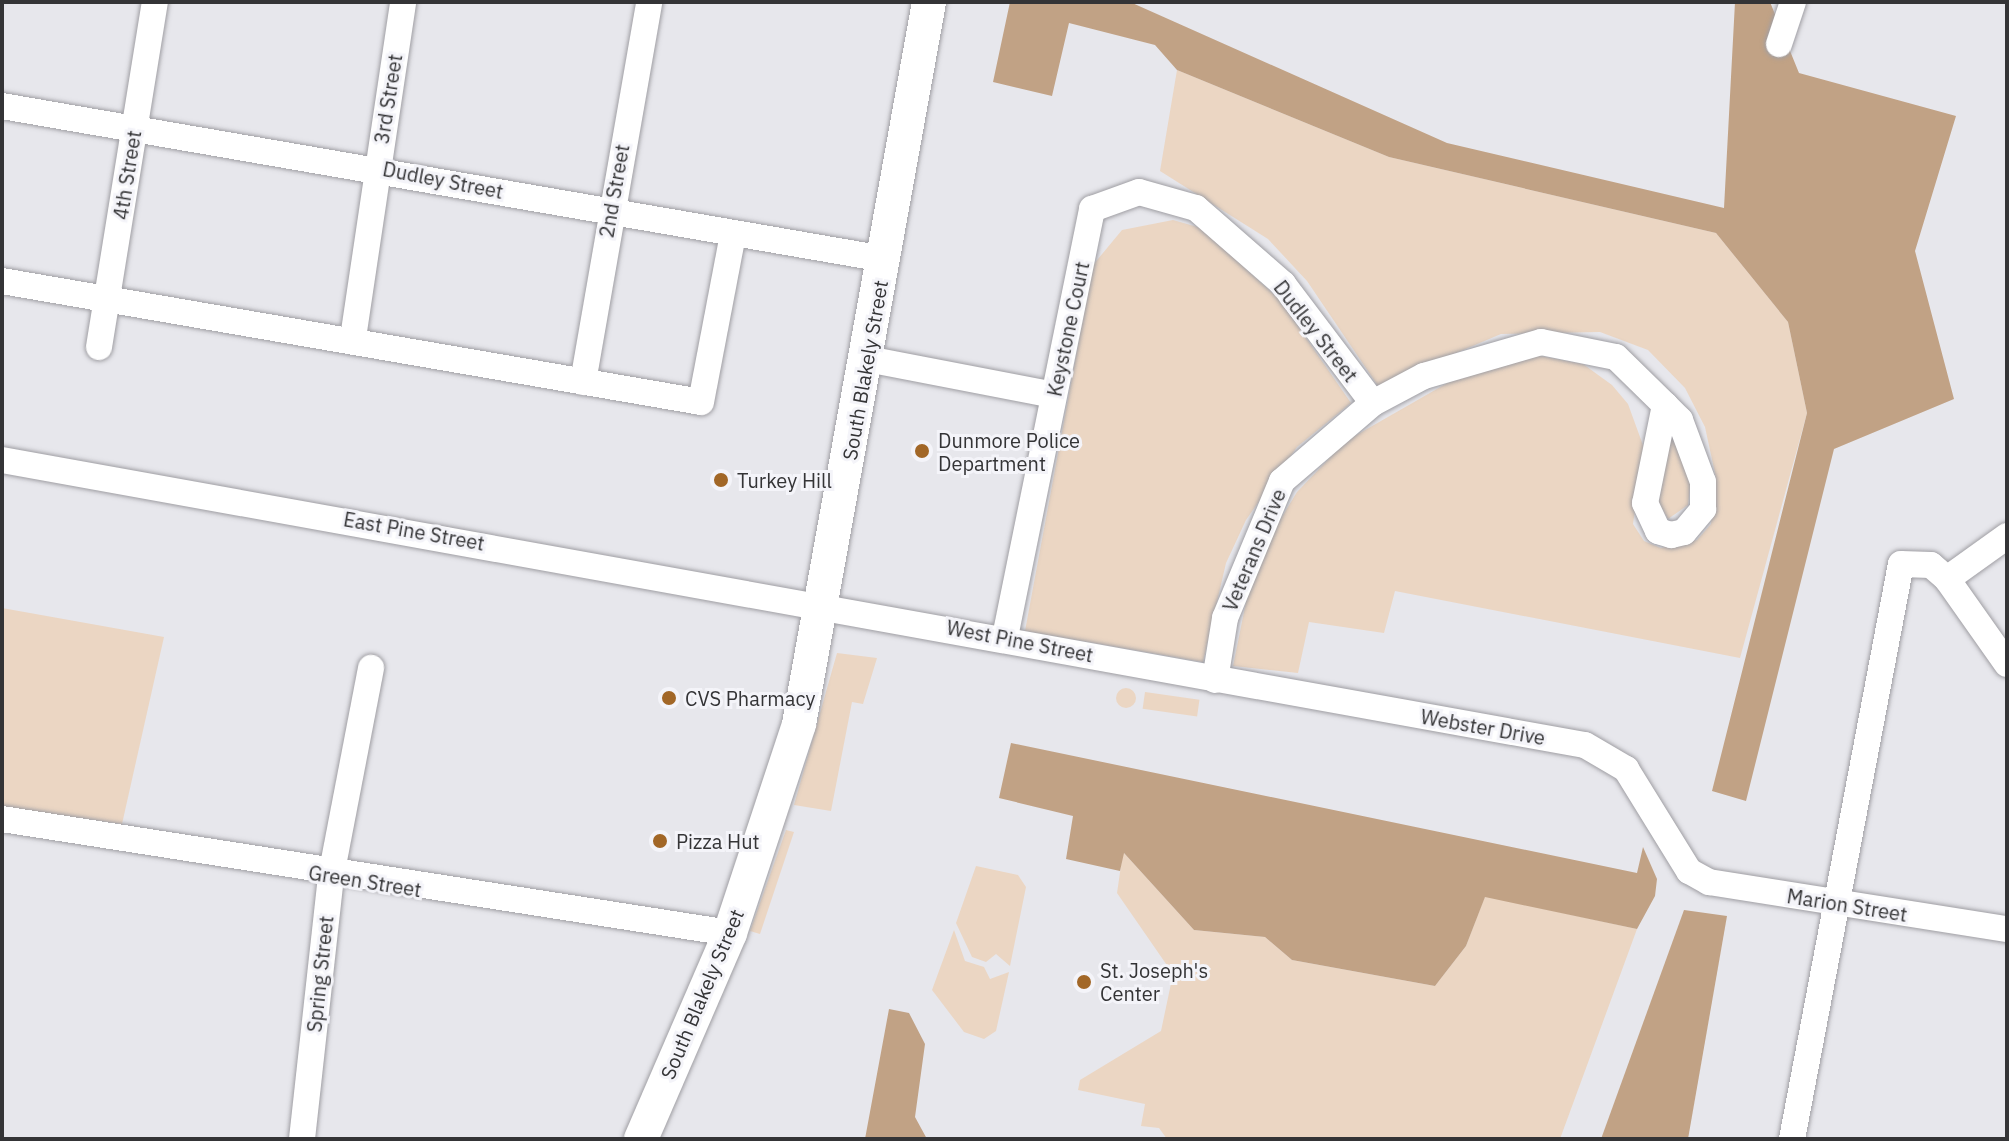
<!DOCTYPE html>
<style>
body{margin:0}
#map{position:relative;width:2009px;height:1141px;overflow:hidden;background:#e7e7ec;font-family:"IBM Plex Sans",sans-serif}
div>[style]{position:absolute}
.green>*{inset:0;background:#ebd6c3;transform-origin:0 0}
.round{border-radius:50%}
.forest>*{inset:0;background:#c1a285}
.roads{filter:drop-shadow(0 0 2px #9f9ea3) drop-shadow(0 0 2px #9f9ea3)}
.minor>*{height:26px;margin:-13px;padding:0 13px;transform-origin:13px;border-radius:13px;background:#fff}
.major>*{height:34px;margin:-17px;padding:0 17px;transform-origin:17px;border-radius:17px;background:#fff}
.dots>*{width:22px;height:22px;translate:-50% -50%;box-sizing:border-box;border:4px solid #f4f4f9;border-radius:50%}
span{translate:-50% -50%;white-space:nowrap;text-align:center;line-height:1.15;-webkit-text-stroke:6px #f4f4f9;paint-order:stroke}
.street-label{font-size:20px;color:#343436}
.poi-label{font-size:20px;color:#343436}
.left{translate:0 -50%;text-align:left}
.frame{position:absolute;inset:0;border:4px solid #343436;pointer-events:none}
</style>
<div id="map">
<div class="green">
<i style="clip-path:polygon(1177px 70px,1389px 157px,1716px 233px,1788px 322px,1807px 413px,1740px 658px,1395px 591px,1384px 633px,1309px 622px,1298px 673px,1233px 666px,1254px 563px,1297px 492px,1346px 441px,1456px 378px,1535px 355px,1583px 364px,1612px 385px,1628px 404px,1644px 448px,1633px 524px,1644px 541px,1661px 548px,1697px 540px,1711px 524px,1716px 478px,1705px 427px,1685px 388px,1648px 350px,1600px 332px,1501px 334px,1378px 386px,1307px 281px,1268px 239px,1160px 171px)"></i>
<i style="clip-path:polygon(1173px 220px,1201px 228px,1279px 299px,1351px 403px,1297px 447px,1246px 520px,1226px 563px,1203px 662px,1025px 631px,1093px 265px,1122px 230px)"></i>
<i style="clip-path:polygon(1670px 432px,1691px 479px,1688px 505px,1668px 519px,1659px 503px)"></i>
<i style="clip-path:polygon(2px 608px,164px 637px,122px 824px,2px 807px)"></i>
<i style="clip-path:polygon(837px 653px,877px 658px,863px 704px,852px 702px,831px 811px,794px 805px)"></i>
<i class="round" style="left:1116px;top:688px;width:20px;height:20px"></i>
<i style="left:1145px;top:692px;width:55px;height:17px;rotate:8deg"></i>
<i style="clip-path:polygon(786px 830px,794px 832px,760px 934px,750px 931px)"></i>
<i style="clip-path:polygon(1123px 852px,1194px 930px,1265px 937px,1292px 960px,1435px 986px,1466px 946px,1485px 896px,1637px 929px,1560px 1139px,1167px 1139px,1159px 1128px,1141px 1126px,1145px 1104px,1078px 1090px,1080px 1080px,1161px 1031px,1173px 974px,1117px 893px)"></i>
<i style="clip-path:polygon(976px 866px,1018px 875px,1026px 887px,1010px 966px,996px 954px,986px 962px,972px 957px,956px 923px)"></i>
<i style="clip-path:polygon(954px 930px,965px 961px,984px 967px,990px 979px,1009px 972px,996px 1031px,984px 1039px,964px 1032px,932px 990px)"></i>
</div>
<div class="forest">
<i style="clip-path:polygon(1010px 2px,1130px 2px,1447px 143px,1724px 208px,1735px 2px,1770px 2px,1799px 73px,1956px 116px,1915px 251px,1954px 399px,1834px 449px,1746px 801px,1712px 791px,1807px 413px,1788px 322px,1716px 233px,1389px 157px,1177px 70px,1155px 45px,1069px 23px,1052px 96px,993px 82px)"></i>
<i style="clip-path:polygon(1011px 743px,1637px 873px,1643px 847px,1657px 879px,1655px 896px,1637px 929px,1485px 897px,1466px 946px,1435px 986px,1292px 960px,1265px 937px,1194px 930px,1124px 853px,1120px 871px,1066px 859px,1073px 816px,999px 798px)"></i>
<i style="clip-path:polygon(1684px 910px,1727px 916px,1688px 1139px,1601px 1139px)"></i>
<i style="clip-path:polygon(889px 1009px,909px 1013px,925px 1044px,915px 1117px,927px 1139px,865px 1139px)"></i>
</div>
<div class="roads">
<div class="minor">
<i style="left:1779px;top:44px;width:44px;rotate:-71.6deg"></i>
<i style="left:2px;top:106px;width:895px;rotate:9.84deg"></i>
<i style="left:2px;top:281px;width:709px;rotate:9.82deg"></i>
<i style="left:701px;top:402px;width:171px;rotate:-79.2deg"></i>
<i style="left:353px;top:338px;width:340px;rotate:-81.5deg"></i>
<i style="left:99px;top:347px;width:350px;rotate:-80.8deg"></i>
<i style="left:867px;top:359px;width:190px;rotate:10.9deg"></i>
<i style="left:583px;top:382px;width:386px;rotate:-80.1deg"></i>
<i style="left:2px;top:460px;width:1608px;rotate:10.21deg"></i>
<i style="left:1585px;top:745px;width:48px;rotate:30.3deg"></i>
<i style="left:1626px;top:769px;width:120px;rotate:58.3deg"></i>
<i style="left:1689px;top:871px;width:23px;rotate:29deg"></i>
<i style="left:1709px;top:882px;width:302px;rotate:9deg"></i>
<i style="left:1947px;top:579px;width:74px;rotate:-35.6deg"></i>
<i style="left:1005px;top:637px;width:437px;rotate:-78.5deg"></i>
<i style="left:1092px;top:209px;width:50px;rotate:-19.9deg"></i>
<i style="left:1139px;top:192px;width:59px;rotate:15.7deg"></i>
<i style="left:1196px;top:208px;width:116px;rotate:41.1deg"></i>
<i style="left:1283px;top:284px;width:149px;rotate:52.9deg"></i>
<i style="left:1215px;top:680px;width:63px;rotate:-80.8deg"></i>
<i style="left:1225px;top:618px;width:148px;rotate:-67.4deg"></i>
<i style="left:1282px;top:481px;width:120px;rotate:-40.6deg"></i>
<i style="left:1373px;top:403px;width:58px;rotate:-27.9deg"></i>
<i style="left:1424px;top:376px;width:122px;rotate:-16.2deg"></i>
<i style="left:1541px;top:342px;width:76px;rotate:11.3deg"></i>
<i style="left:1616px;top:357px;width:69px;rotate:44.4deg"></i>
<i style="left:1665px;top:405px;width:100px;rotate:101.5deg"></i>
<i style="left:1645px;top:503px;width:31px;rotate:65deg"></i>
<i style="left:1658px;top:531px;width:14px;rotate:17deg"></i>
<i style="left:1671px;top:535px;width:13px;rotate:-13deg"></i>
<i style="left:1684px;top:532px;width:30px;rotate:-50deg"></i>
<i style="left:1703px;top:509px;width:27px;rotate:-90deg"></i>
<i style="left:1703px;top:482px;width:66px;rotate:-110.4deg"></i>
<i style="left:1680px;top:420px;width:21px;rotate:-135deg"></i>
<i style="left:2px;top:819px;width:737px;rotate:8.9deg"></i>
<i style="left:302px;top:1139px;width:265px;rotate:-83.7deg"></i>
<i style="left:331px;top:876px;width:212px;rotate:-79.1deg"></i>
<i style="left:1792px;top:1139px;width:585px;rotate:-79.27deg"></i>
<i style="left:1901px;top:564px;width:30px;rotate:2deg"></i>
<i style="left:1931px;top:565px;width:21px;rotate:41deg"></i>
<i style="left:1947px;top:579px;width:104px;rotate:54.8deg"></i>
</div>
<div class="major">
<i style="left:641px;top:1139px;width:224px;rotate:-66.6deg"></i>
<i style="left:730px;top:933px;width:220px;rotate:-71.7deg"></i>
<i style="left:799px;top:724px;width:734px;rotate:-79.79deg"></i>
</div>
</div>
<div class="dots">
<i style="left:922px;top:451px;background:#a26727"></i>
<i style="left:721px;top:480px;background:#a26727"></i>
<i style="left:669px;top:698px;background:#a26727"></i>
<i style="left:660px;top:841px;background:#a26727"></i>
<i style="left:1084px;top:982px;background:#a26727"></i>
</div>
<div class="street-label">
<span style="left:388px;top:99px;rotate:-81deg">3rd Street</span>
<span style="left:127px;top:175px;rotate:-81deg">4th Street</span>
<span style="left:443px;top:180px;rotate:11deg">Dudley Street</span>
<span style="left:614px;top:191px;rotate:-80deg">2nd Street</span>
<span style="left:1068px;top:329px;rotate:-78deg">Keystone Court</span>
<span style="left:1316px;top:331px;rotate:52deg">Dudley Street</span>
<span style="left:865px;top:370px;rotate:-80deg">South Blakely Street</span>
<span style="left:414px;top:531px;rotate:10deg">East Pine Street</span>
<span style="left:1254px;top:550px;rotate:-67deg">Veterans Drive</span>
<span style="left:1020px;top:641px;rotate:11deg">West Pine Street</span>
<span style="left:1483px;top:727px;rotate:10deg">Webster Drive</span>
<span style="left:365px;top:881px;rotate:9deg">Green Street</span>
<span style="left:1847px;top:905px;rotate:9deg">Marion Street</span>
<span style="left:320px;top:974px;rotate:-84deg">Spring Street</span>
<span style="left:702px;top:994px;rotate:-67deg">South Blakely Street</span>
</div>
<div class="poi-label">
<span class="left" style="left:938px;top:452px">Dunmore Police<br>Department</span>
<span class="left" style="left:737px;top:480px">Turkey Hill</span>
<span class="left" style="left:685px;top:698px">CVS Pharmacy</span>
<span class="left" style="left:676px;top:841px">Pizza Hut</span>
<span class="left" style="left:1100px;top:982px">St. Joseph's<br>Center</span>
</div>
<div class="frame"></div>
</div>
